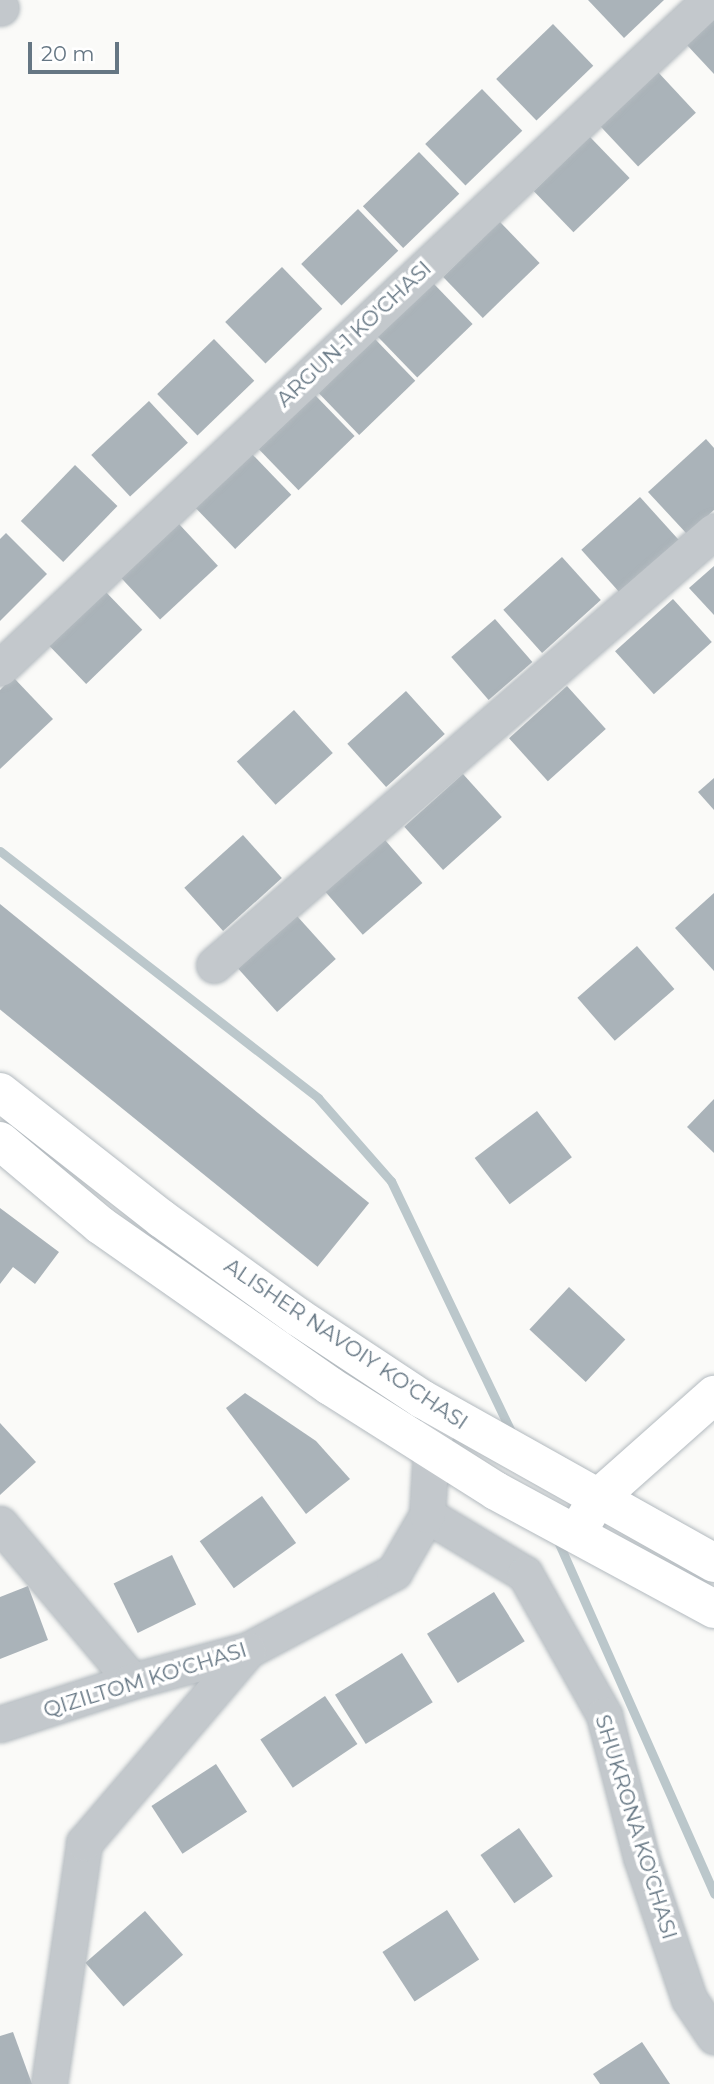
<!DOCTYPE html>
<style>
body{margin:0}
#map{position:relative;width:714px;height:2084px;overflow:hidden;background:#fafaf8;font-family:Montserrat,sans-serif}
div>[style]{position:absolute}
.stream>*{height:9px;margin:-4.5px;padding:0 4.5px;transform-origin:4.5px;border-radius:4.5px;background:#bbc7cb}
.building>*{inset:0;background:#aab3b9;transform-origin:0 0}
.roads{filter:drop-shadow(0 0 2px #b3babf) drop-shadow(0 0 2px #b3babf)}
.street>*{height:35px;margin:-17.5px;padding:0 17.5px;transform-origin:17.5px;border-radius:17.5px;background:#c3c8cc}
.secondary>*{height:38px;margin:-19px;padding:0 19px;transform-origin:19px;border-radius:19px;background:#fff}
span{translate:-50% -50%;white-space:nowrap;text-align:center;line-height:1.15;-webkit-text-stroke:7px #fff;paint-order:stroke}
.street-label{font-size:21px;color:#657683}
.scale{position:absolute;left:28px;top:42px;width:91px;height:32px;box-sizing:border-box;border:4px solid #657683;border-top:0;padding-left:9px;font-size:21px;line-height:24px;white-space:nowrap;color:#657683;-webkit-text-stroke:5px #fff;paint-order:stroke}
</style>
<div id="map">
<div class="stream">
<i style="left:0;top:851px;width:403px;rotate:37.8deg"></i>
<i style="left:318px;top:1098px;width:111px;rotate:48.7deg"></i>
<i style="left:391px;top:1181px;width:283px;rotate:64.4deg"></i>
<i style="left:557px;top:1539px;width:388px;rotate:66.1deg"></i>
</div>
<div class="building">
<i style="clip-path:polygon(588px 0,664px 0,624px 38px)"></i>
<i style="clip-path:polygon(714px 18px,714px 74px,686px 44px)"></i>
<i style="left:553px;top:24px;width:58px;height:79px;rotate:46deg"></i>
<i style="left:657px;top:71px;width:57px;height:79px;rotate:47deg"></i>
<i style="left:482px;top:89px;width:58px;height:79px;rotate:46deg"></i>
<i style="left:590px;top:137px;width:57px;height:78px;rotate:46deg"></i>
<i style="left:419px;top:152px;width:58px;height:78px;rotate:46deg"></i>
<i style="left:358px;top:209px;width:58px;height:79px;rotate:46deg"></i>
<i style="left:500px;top:222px;width:57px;height:79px;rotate:46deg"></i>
<i style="left:282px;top:267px;width:58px;height:79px;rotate:46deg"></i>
<i style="left:433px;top:283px;width:57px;height:77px;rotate:46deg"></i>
<i style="left:214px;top:339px;width:58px;height:79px;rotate:46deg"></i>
<i style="left:375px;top:339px;width:58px;height:78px;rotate:46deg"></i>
<i style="left:315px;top:395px;width:57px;height:78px;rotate:46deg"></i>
<i style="left:149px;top:401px;width:57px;height:79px;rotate:47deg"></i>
<i style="clip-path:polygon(706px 439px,714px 448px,714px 510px,687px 534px,648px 492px)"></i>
<i style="left:251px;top:453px;width:58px;height:78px;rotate:46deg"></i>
<i style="left:75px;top:465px;width:59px;height:78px;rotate:44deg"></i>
<i style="left:640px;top:497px;width:58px;height:79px;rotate:48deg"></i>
<i style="left:179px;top:524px;width:57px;height:79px;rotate:47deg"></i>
<i style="clip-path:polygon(6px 533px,47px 574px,0 621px,0 539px)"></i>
<i style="left:562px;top:557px;width:58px;height:79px;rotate:48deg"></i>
<i style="clip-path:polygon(714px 566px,714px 615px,689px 588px)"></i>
<i style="left:102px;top:588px;width:58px;height:78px;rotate:46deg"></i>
<i style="left:673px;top:599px;width:58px;height:78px;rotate:48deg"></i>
<i style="left:495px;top:619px;width:57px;height:58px;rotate:49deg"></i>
<i style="clip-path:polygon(13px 677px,53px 719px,0 769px,0 690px)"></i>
<i style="left:567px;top:686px;width:58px;height:78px;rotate:48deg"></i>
<i style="left:406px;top:691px;width:58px;height:79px;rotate:48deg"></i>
<i style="left:294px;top:710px;width:58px;height:77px;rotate:48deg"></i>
<i style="left:463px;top:774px;width:58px;height:79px;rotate:48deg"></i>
<i style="clip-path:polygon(714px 778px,714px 810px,698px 792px)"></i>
<i style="left:243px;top:835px;width:58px;height:79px;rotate:48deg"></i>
<i style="left:385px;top:840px;width:57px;height:79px;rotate:49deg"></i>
<i style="clip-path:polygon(714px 893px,714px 971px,675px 928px)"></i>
<i style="left:0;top:904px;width:475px;height:82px;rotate:39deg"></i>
<i style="left:297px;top:916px;width:58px;height:79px;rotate:48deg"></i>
<i style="left:637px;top:946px;width:57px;height:79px;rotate:49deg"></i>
<i style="clip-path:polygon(714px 1099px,714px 1153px,687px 1127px)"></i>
<i style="left:537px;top:1111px;width:58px;height:78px;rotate:53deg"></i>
<i style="clip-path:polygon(0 1208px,59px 1252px,35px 1284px,13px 1267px,0 1284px)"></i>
<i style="left:569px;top:1287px;width:77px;height:58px;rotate:43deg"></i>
<i style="clip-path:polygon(245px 1393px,316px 1441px,350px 1479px,306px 1514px,226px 1408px)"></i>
<i style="clip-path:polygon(0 1423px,36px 1462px,0 1495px)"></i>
<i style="left:262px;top:1496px;width:58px;height:77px;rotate:54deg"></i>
<i style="left:172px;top:1555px;width:55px;height:65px;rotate:64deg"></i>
<i style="clip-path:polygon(28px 1586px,48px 1640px,0 1659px,0 1597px)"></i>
<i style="left:494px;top:1592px;width:58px;height:79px;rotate:58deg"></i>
<i style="left:402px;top:1653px;width:58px;height:79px;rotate:58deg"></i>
<i style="left:325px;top:1696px;width:58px;height:78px;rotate:56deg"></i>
<i style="left:216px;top:1764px;width:57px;height:77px;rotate:57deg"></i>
<i style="left:519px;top:1828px;width:59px;height:47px;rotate:55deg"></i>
<i style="left:447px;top:1910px;width:59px;height:77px;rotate:57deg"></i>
<i style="left:145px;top:1911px;width:58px;height:79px;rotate:49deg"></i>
<i style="clip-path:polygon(13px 2032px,32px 2084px,0 2084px,0 2036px)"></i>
<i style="clip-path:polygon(642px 2042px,670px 2084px,600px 2084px,593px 2074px)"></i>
</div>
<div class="roads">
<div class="street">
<i style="left:0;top:7px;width:1px;rotate:45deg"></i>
<i style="left:0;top:668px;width:974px;rotate:-43.29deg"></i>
<i style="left:214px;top:965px;width:662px;rotate:-40.96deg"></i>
<i style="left:427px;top:1515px;width:114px;rotate:31deg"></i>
<i style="left:525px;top:1574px;width:162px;rotate:60.7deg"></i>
<i style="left:604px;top:1715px;width:147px;rotate:75.4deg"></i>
<i style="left:641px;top:1857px;width:150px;rotate:71.3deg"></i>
<i style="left:689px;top:1999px;width:45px;rotate:56deg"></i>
<i style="left:0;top:1524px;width:205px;rotate:49.9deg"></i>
<i style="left:0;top:1724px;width:139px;rotate:-18deg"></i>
<i style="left:132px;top:1681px;width:120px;rotate:-15deg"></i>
<i style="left:248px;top:1650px;width:166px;rotate:-28.1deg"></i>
<i style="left:394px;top:1572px;width:66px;rotate:-59.9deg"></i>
<i style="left:427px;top:1515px;width:65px;rotate:-86.5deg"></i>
<i style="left:431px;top:1450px;width:27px;rotate:-75deg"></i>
<i style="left:49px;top:2084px;width:244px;rotate:-81.7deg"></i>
<i style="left:84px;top:1843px;width:253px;rotate:-49.6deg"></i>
</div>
<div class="secondary">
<i style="left:0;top:1092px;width:206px;rotate:38.1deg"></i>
<i style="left:162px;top:1219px;width:168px;rotate:35.8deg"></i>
<i style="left:298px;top:1317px;width:149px;rotate:33.5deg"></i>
<i style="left:422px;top:1399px;width:335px;rotate:29.3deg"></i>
<i style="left:0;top:1141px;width:131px;rotate:40deg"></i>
<i style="left:100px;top:1225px;width:281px;rotate:35deg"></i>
<i style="left:330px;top:1386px;width:196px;rotate:32.3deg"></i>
<i style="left:496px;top:1491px;width:248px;rotate:28.4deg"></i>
<i style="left:585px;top:1519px;width:23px;rotate:-59deg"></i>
<i style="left:597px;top:1499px;width:157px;rotate:-41.6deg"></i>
</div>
</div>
<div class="street-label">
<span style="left:354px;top:334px;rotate:-43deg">ARGUN-1 KO'CHASI</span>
<span style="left:346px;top:1344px;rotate:34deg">ALISHER NAVOIY KO'CHASI</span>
<span style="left:145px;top:1680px;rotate:-17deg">QIZILTOM KO'CHASI</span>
<span style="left:636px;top:1827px;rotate:73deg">SHUKRONA KO'CHASI</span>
</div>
<div class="scale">20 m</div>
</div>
